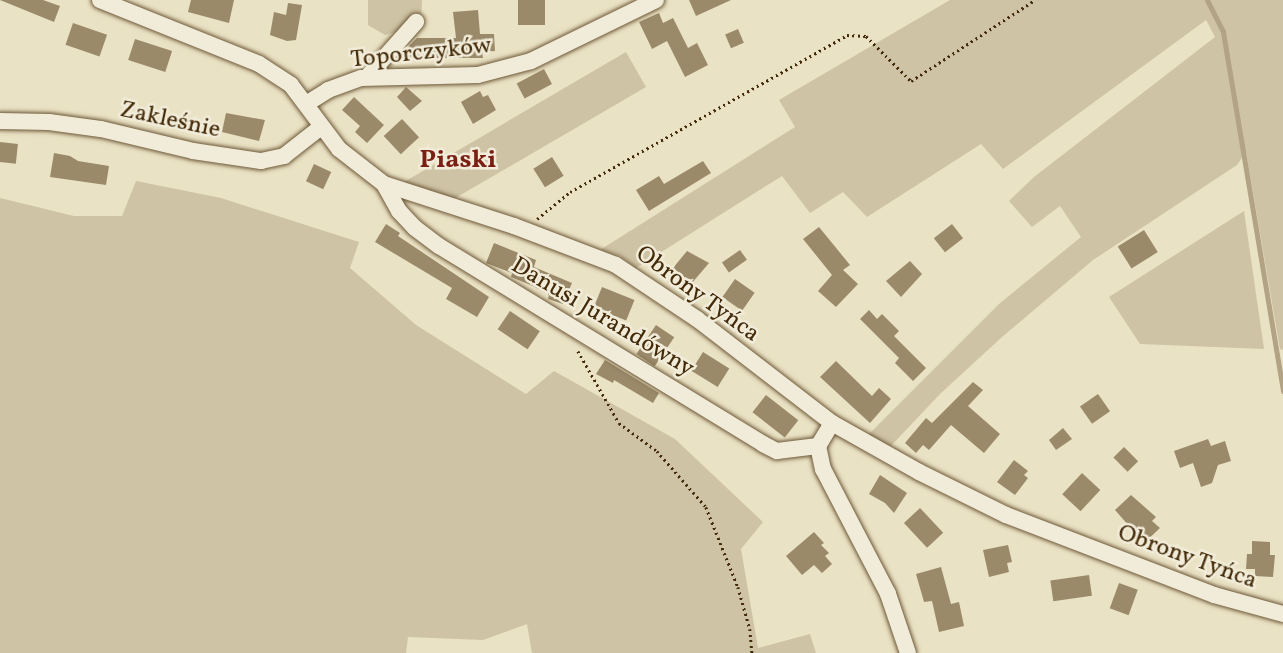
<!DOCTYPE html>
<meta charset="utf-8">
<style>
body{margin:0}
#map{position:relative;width:1283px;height:653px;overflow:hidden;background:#eae2c4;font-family:Vollkorn,serif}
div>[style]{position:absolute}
.green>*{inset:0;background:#cec3a4}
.stream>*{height:5px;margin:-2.5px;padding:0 2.5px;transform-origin:2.5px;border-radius:2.5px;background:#b1a384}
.building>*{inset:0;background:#9a8a6a;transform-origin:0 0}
.path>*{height:2.5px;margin-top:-1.25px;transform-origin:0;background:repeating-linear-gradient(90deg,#432a08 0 2px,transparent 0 5.5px)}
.roads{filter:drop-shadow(0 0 2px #6d5837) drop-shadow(0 0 2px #6d5837)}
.minor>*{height:16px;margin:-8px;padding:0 8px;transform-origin:8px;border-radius:8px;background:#f1ecd9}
span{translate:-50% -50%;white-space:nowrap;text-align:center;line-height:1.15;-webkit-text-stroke:5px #f1ecd9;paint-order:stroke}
.street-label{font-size:24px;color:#432a08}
.neighbourhood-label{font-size:26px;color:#7a1f14;font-weight:700}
</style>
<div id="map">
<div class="green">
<i style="clip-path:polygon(368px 0,422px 0,421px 25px,385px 35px,368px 25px)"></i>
<i style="clip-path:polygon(950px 0,1283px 0,1283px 350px,1280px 349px,1246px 152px,1237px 165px,1093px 260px,1002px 337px,940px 394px,888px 449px,868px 435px,999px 304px,1081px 237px,1060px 206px,1032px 227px,1009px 201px,1034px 177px,1215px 37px,1206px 20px,1003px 169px,981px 144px,867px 217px,843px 192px,810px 213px,782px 176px,636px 268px,620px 256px,600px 250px,795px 127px,779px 100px)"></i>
<i style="clip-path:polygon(626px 52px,646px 87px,452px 200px,404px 182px)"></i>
<i style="clip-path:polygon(136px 181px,221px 198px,359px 242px,350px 268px,416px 325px,526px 394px,554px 371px,675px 439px,763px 522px,741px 549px,758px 648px,810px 634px,816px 653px,532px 653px,527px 624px,483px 640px,408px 637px,406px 653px,0 653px,0 198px,74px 216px,122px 216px)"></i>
<i style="clip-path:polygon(1244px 211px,1264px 349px,1140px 344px,1109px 297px)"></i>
</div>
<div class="stream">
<i style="left:1207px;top:0;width:36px;rotate:63deg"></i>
<i style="left:1223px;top:32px;width:364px;rotate:80.5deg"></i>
</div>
<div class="building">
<i style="clip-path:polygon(0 0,43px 0,60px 6px,54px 22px)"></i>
<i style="clip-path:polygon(191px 0,234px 0,229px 23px,188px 12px)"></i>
<i style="left:518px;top:0;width:27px;height:25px"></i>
<i style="clip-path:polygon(689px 0,731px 0,696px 16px)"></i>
<i style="clip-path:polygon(288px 3px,302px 5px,296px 40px,287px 41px,270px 35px,274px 12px,286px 15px)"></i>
<i style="clip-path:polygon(478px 10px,480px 34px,494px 34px,495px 51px,482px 52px,483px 58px,407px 58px,407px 48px,417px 38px,456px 38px,453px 12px)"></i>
<i style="clip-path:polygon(659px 13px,663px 23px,673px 18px,688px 48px,697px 43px,708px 65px,685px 77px,667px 41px,652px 49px,639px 22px)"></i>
<i style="left:73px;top:23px;width:36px;height:23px;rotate:19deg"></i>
<i style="left:738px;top:29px;width:15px;height:14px;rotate:67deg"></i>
<i style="left:135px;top:39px;width:39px;height:22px;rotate:18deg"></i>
<i style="left:544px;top:69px;width:17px;height:31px;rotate:62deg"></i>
<i style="clip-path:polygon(406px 87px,422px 101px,410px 111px,397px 97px)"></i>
<i style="clip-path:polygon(480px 91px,483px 97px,488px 95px,496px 110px,473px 124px,461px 102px)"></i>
<i style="clip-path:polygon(354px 97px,384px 125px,367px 143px,355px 132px,360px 126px,342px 110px)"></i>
<i style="clip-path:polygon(226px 113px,265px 120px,259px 141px,222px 132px)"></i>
<i style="left:402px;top:119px;width:25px;height:25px;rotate:47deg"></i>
<i style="left:0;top:142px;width:18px;height:20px;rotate:6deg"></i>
<i style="clip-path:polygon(54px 153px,70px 156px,78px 161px,109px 166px,106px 185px,50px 177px)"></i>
<i style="left:552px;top:157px;width:22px;height:22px;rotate:58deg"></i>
<i style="clip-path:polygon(703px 161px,711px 173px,649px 211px,636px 190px,659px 176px,664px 184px)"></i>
<i style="left:314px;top:164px;width:19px;height:19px;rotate:25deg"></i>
<i style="clip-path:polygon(386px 224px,400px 233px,398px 236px,489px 297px,477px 317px,446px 299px,452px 288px,375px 242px)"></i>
<i style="left:952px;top:224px;width:18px;height:23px;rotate:52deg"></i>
<i style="clip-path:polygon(819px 227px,850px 265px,843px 270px,858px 284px,836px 307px,818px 291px,832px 275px,803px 239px)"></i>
<i style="left:1144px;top:230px;width:26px;height:31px;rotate:58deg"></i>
<i style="clip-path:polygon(494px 243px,536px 260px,534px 267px,572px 283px,563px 304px,548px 299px,549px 295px,533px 286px,511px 277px,512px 273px,486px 263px)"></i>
<i style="left:740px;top:250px;width:12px;height:22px;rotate:55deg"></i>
<i style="clip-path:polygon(687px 251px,709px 263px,692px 283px,673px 268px)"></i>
<i style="clip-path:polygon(910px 261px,922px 274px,901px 297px,886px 281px)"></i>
<i style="left:735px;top:279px;width:24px;height:22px;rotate:35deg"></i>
<i style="left:602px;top:287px;width:35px;height:22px;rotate:22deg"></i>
<i style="clip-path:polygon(869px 310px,877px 319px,882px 314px,899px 331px,894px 336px,926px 368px,913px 381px,895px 363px,899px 358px,860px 319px)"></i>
<i style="left:510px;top:311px;width:36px;height:22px;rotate:34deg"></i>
<i style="left:656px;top:325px;width:22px;height:35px;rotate:34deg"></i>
<i style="left:703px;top:352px;width:31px;height:22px;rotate:32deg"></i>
<i style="clip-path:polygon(605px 360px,659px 393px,653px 403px,614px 380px,613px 383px,596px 374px)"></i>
<i style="clip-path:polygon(836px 361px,872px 396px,879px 388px,891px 399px,870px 423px,820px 377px)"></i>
<i style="clip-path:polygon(973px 382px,983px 390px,968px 406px,1000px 434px,984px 453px,951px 425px,929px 450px,923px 445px,916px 453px,905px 443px,926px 418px,932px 423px)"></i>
<i style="left:1098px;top:394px;width:21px;height:22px;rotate:55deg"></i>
<i style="left:766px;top:395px;width:41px;height:22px;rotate:38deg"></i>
<i style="clip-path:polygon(1063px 428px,1072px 439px,1056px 450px,1049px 440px)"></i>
<i style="clip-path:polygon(1208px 439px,1211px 446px,1225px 441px,1231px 461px,1218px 465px,1212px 483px,1201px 487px,1193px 463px,1180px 468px,1174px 451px)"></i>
<i style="left:1124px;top:447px;width:20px;height:15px;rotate:45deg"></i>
<i style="clip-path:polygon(1014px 460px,1028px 471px,1024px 475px,1028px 478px,1015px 495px,997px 482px)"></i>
<i style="left:1082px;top:473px;width:25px;height:29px;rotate:43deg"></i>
<i style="clip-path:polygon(880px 475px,907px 493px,894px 513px,885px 503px,869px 494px)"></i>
<i style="clip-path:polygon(1131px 495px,1156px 517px,1152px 521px,1160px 528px,1144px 543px,1115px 510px)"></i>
<i style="left:920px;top:508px;width:34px;height:22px;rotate:47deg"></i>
<i style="clip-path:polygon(814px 532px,824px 543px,821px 545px,829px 553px,825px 556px,832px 564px,822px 573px,814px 565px,802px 575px,786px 556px)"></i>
<i style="clip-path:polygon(1252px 541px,1270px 542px,1270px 555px,1275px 555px,1273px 577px,1255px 576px,1255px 569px,1246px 569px,1247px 554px,1252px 554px)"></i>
<i style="clip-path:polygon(1008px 545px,1012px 562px,1007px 563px,1009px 572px,989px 577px,983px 550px)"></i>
<i style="clip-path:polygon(941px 567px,951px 604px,959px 602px,964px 626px,939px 632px,932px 601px,924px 602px,916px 574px)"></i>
<i style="left:1089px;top:575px;width:21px;height:39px;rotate:82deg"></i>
<i style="left:1119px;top:583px;width:20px;height:27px;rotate:20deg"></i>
</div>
<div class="path">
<i style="left:537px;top:219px;width:43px;rotate:-39.3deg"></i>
<i style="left:570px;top:192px;width:318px;rotate:-29.5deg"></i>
<i style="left:847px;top:35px;width:19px;rotate:3deg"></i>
<i style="left:866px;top:36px;width:64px;rotate:45deg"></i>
<i style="left:911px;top:81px;width:148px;rotate:-33.2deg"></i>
<i style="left:578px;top:351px;width:83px;rotate:60.3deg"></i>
<i style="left:619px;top:423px;width:47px;rotate:36.4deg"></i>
<i style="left:657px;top:451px;width:74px;rotate:48.8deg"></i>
<i style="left:706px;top:507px;width:86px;rotate:68.2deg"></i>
<i style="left:738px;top:587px;width:44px;rotate:74.1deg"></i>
<i style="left:750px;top:629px;width:24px;rotate:85deg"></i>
</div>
<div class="roads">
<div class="minor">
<i style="left:100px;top:0;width:171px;rotate:21.9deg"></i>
<i style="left:259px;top:64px;width:38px;rotate:33deg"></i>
<i style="left:291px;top:85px;width:80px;rotate:53.1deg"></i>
<i style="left:339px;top:149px;width:57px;rotate:37.9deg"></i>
<i style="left:384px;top:184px;width:137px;rotate:17.9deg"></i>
<i style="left:514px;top:226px;width:109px;rotate:20.9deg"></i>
<i style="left:616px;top:265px;width:97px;rotate:33.7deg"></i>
<i style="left:697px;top:319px;width:170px;rotate:37.6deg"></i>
<i style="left:832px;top:423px;width:100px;rotate:29.4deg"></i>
<i style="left:919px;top:472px;width:97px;rotate:26.3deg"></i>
<i style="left:1006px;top:515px;width:223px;rotate:21deg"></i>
<i style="left:1214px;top:595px;width:72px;rotate:15.4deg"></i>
<i style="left:367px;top:77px;width:74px;rotate:-48.3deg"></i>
<i style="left:306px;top:104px;width:26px;rotate:-32deg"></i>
<i style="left:328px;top:90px;width:35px;rotate:-20deg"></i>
<i style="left:361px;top:78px;width:117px;rotate:-1.5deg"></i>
<i style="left:478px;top:75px;width:55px;rotate:-14.8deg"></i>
<i style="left:531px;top:61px;width:139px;rotate:-26deg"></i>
<i style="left:0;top:121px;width:49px;rotate:1.2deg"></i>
<i style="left:49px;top:122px;width:52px;rotate:7.7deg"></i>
<i style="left:101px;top:129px;width:95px;rotate:13.4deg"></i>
<i style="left:193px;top:151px;width:69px;rotate:8.4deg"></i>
<i style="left:261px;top:161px;width:24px;rotate:-12deg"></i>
<i style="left:284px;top:156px;width:47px;rotate:-38.1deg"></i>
<i style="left:384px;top:184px;width:31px;rotate:61deg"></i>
<i style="left:399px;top:211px;width:23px;rotate:47deg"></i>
<i style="left:415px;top:228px;width:30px;rotate:37deg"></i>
<i style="left:439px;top:246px;width:380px;rotate:31.4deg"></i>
<i style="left:763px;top:444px;width:16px;rotate:27deg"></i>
<i style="left:777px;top:451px;width:41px;rotate:-7deg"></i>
<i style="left:832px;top:423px;width:27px;rotate:121deg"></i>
<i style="left:818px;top:446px;width:24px;rotate:78deg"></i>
<i style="left:823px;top:469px;width:141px;rotate:62.5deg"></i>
<i style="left:888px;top:594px;width:62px;rotate:71.3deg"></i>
</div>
</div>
<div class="street-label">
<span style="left:421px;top:54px;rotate:-6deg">Toporczyków</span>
<span style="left:170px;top:121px;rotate:12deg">Zakleśnie</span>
<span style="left:697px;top:295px;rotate:36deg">Obrony Tyńca</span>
<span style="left:602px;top:318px;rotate:31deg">Danusi Jurandówny</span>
<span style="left:1187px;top:558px;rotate:20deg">Obrony Tyńca</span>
</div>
<div class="neighbourhood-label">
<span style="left:458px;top:161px">Piaski</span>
</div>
</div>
